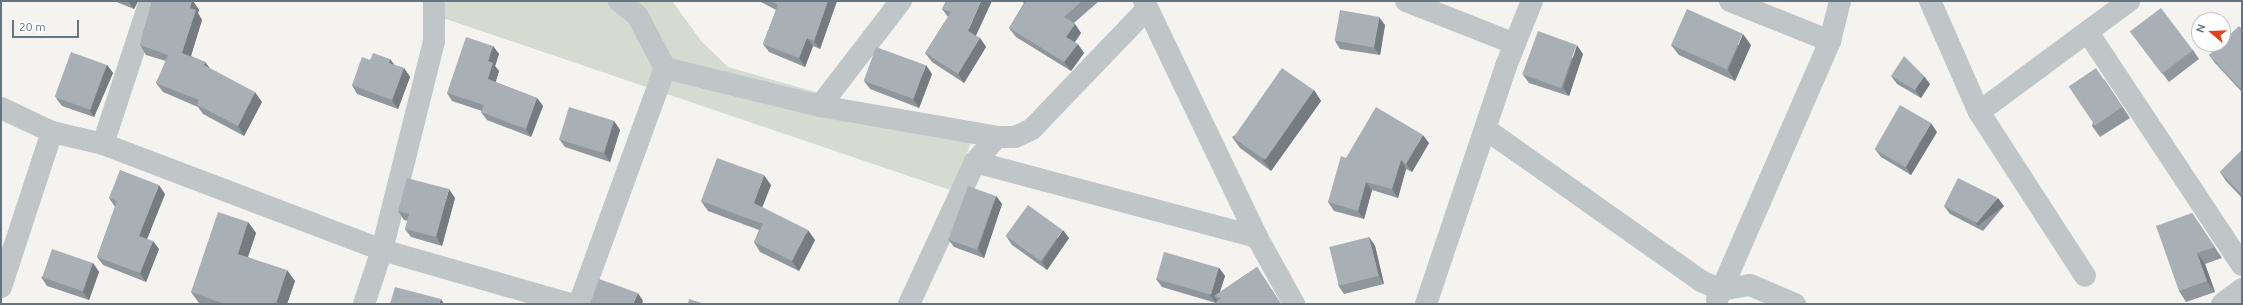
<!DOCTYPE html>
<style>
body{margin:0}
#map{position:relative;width:2243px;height:305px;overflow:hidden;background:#f4f3ef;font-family:Ubuntu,sans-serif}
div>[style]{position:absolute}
.green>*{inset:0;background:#d5dbd0}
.minor>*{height:22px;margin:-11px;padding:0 11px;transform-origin:11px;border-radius:11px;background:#c0c5c7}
.wall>*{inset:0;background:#90979c}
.shaded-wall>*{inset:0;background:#767b7f;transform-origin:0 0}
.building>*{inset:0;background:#a8b0b5;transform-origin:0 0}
span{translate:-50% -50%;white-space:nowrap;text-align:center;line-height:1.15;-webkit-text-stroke:4px #fff;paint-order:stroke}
.frame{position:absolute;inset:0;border:2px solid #627581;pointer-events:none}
.north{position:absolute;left:2191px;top:12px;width:40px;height:40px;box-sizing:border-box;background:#fff;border:1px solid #c0c8cd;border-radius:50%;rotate:289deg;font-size:11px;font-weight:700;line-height:16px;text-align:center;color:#627581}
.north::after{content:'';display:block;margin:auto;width:14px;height:18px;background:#e6411d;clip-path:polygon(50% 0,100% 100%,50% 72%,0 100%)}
.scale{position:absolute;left:12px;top:20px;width:67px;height:18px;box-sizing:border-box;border:2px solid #627581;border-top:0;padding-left:5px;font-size:12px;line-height:14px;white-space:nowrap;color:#627581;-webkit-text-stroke:3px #fff;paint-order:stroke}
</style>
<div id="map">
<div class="green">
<i style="clip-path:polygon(433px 1px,672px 1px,702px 42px,728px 67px,973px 137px,953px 191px,440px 17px)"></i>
</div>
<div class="minor">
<i style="left:1144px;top:1px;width:262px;rotate:64.4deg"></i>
<i style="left:1257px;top:237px;width:77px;rotate:61.1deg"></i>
<i style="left:1406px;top:1px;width:117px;rotate:21.5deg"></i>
<i style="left:1730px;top:1px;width:108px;rotate:21.8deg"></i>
<i style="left:1830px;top:41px;width:41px;rotate:-76deg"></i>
<i style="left:1930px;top:1px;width:121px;rotate:66.2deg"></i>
<i style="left:1979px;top:112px;width:187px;rotate:-36.5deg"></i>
<i style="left:2089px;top:34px;width:277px;rotate:56.5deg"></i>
<i style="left:665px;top:68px;width:160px;rotate:13.8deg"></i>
<i style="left:820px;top:106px;width:180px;rotate:9.9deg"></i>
<i style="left:820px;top:106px;width:133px;rotate:-52.4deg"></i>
<i style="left:1px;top:108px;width:56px;rotate:25.2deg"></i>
<i style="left:52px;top:132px;width:52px;rotate:13.2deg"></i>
<i style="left:103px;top:144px;width:298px;rotate:20.8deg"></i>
<i style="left:382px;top:250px;width:196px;rotate:16deg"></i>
<i style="left:1979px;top:112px;width:195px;rotate:57.1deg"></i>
<i style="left:1487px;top:130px;width:262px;rotate:35.2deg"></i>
<i style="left:1701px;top:281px;width:22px;rotate:24deg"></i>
<i style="left:1721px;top:290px;width:29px;rotate:-10deg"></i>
<i style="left:1750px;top:285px;width:49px;rotate:22.9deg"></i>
<i style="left:103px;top:144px;width:151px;rotate:-71.8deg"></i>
<i style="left:975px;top:162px;width:292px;rotate:14.9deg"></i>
<i style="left:1px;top:287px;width:163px;rotate:-71.8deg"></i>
<i style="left:1717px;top:300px;width:283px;rotate:-66.4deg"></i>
<i style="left:364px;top:304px;width:57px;rotate:-71.6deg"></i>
<i style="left:382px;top:250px;width:215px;rotate:-76deg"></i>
<i style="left:434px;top:41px;width:40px;rotate:-90deg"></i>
<i style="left:579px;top:304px;width:251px;rotate:-70deg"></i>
<i style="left:665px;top:68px;width:60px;rotate:-117.8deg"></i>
<i style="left:637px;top:15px;width:23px;rotate:-142deg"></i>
<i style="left:909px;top:304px;width:157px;rotate:-65.1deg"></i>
<i style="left:975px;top:162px;width:33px;rotate:-49deg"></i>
<i style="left:997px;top:137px;width:18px"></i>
<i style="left:1015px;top:137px;width:19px;rotate:-25deg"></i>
<i style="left:1032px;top:129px;width:166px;rotate:-46.2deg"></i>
<i style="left:1426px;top:304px;width:251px;rotate:-71.4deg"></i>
<i style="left:1506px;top:66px;width:70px;rotate:-68.2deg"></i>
<i style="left:2222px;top:304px;width:25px;rotate:-37deg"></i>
</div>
<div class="wall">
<i style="clip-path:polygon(114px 1px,138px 1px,134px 9px)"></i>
<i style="clip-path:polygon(152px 1px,193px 1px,199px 10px,198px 13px,202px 20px,191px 56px,205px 62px,210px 69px,262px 102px,244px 136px,203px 114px,198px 107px,163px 92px,156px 83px,166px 61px,146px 55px,140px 45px)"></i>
<i style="clip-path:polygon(759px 1px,837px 1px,820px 49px,813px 46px,805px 67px,769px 52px,763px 44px,776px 10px)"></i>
<i style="clip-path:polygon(946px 1px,976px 36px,980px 38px,986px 47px,964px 83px,932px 62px,925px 53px,948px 17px,942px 9px)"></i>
<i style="clip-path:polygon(1021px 1px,1099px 1px,1074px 23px,1081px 33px,1075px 42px,1084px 53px,1071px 71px,1016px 37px,1009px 28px,1024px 3px)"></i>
<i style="clip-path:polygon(1385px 25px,1380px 55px,1340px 49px,1335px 41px)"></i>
<i style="clip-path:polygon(2242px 29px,2242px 92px,2215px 63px,2209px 55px)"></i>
<i style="clip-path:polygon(2130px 31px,2193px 50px,2199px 59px,2169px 82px)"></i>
<i style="clip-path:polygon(1671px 45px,1751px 45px,1735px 81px,1679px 55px)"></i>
<i style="clip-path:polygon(493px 46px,499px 54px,495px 66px,499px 71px,495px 82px,537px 98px,543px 106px,531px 137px,487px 120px,481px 112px,482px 111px,452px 101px,447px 93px)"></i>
<i style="clip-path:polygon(1583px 54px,1569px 96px,1529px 83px,1523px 75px)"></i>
<i style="clip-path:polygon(390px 59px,394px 65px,404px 68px,410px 77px,398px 109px,357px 94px,352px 85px,370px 60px)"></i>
<i style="clip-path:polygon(107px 65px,113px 73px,94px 117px,62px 106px,56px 98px)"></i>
<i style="clip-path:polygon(932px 74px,919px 108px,870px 89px,864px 81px)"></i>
<i style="clip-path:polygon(1891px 76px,1930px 84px,1921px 98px,1897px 84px)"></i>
<i style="clip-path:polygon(2104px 79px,2130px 118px,2100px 137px,2092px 126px)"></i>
<i style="clip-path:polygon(1314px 90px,1321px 101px,1271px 171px,1240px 148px,1232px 137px)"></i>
<i style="clip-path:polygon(614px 121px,620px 130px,610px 162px,565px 147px,559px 139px)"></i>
<i style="clip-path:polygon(1937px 132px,1911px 175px,1881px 157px,1875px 149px)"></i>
<i style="clip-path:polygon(1429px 143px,1412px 172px,1406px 169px,1398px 198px,1372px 190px,1364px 219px,1334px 211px,1328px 202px,1346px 158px)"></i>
<i style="clip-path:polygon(2242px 150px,2242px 198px,2226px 181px,2220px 172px)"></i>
<i style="clip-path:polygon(771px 185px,762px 208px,815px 240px,799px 271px,760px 252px,754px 242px,759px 230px,708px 211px,701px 201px)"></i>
<i style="clip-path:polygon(165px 194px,147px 239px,159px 249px,146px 282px,103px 265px,97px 257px,115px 207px,109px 198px)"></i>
<i style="clip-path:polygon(996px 196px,1002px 204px,984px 258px,954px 247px,948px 239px)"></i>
<i style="clip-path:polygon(455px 198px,442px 246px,411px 237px,405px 229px,408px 221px,404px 220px,398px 211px)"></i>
<i style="clip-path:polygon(1944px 206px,2004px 206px,1983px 231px,1950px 214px)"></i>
<i style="clip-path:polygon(2192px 213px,2222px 258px,2205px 264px,2215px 292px,2186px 302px,2179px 291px)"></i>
<i style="clip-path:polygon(248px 222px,256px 233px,248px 257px,295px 281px,287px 304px,201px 304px,199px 303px,191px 292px)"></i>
<i style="clip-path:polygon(1006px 236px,1069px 238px,1047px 270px,1012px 245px)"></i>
<i style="clip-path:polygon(1369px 237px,1375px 246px,1384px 284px,1344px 294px,1338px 285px)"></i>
<i style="clip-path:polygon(93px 263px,99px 272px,89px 300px,47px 286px,41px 277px)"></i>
<i style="clip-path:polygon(1257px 267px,1281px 304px,1214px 304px,1216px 303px,1162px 287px,1156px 279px,1219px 268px,1225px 276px,1220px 292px)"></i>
</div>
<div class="shaded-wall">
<i style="clip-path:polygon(128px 1px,138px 1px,134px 9px)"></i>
<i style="clip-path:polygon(192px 1px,193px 1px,199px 10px,198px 13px,202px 20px,189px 62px,182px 53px,190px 8px)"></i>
<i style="clip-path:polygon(828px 1px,837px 1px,820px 49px,814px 41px)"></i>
<i style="clip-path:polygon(981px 1px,992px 1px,974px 40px,968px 31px)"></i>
<i style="clip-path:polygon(1379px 17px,1385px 25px,1380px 55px,1374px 47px)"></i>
<i style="clip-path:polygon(1075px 24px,1081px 33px,1072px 46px,1066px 37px)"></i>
<i style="clip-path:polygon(1743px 34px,1751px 45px,1735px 81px,1728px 70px)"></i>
<i style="clip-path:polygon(807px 38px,813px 46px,805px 67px,799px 58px)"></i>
<i style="clip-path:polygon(980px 38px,986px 47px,964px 83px,958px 74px)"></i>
<i style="clip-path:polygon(1078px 44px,1084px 53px,1071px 71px,1064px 62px)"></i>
<i style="clip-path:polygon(1577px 45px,1583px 54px,1569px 96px,1563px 88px)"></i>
<i style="clip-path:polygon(493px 46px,499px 54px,495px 66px,499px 71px,494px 88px,488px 79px,488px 61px)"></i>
<i style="clip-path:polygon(390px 59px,396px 67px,389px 63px)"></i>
<i style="clip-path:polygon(205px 62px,212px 71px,204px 65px)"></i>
<i style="clip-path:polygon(107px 65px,113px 73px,94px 117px,89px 109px)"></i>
<i style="clip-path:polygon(926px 65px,932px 74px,919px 108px,913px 99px)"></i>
<i style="clip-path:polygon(404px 68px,410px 77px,398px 109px,392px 100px)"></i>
<i style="clip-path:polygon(1924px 76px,1930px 84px,1921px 98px,1915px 90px)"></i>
<i style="clip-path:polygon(1314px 90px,1321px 101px,1271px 171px,1263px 160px)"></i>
<i style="clip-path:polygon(255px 92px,262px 102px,244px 136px,238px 126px)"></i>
<i style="clip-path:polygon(537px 98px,543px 106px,531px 137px,526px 129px)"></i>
<i style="clip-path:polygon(614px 121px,620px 130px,610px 162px,604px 153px)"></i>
<i style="clip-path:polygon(1931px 123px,1937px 132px,1911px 175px,1906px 167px)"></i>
<i style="clip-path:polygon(1423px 135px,1429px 143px,1412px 172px,1406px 164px)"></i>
<i style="clip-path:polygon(1401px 160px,1406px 169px,1398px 198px,1392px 189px)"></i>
<i style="clip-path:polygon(764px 175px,771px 185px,760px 213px,754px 203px)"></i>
<i style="clip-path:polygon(1366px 182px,1372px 190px,1364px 219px,1358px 211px)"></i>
<i style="clip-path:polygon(159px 185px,165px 194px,145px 244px,139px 236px)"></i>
<i style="clip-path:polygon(449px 189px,455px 198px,442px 246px,436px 237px)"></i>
<i style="clip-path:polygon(996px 196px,1002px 204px,984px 258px,978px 249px)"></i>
<i style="left:1998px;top:198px;width:10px;height:33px;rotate:53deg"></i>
<i style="clip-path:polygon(248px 222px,256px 233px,245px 265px,238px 254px)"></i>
<i style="clip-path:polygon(808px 230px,815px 240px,799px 271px,792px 261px)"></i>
<i style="clip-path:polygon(1063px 230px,1069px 238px,1047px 270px,1042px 262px)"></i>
<i style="clip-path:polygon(1369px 237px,1375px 246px,1384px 284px,1379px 276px)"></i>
<i style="clip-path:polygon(153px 241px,159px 249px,146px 282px,140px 273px)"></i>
<i style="clip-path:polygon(2197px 253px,2205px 264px,2215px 292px,2207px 281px)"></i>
<i style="clip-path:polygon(93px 263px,99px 272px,89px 300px,83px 292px)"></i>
<i style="clip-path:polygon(1219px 268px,1225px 276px,1218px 297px,1214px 296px,1217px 300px,1216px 303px,1210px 295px)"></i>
<i style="clip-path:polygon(287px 270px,295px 281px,287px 304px,276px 304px)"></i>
<i style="clip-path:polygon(638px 293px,643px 301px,642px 304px,633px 304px)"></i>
<i style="clip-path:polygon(441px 299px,444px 304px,439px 304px)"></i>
</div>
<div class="building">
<i style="clip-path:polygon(152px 1px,192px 1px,190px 8px,196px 10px,182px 53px,205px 62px,204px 65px,255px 92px,238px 126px,197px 105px,199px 100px,156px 83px,168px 55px,140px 45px)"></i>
<i style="clip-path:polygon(770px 1px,828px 1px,814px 41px,807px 38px,799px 58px,763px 44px,778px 5px)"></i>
<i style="clip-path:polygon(946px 1px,981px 1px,968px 31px,980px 38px,958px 74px,925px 53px,951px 12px,942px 9px)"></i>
<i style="clip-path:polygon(1026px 1px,1082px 1px,1064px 17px,1075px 24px,1066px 37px,1078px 44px,1064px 62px,1009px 28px)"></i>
<i style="left:2161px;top:8px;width:53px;height:39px;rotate:53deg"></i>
<i style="left:1687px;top:9px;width:61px;height:39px;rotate:24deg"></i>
<i style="left:1340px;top:10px;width:40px;height:31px;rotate:10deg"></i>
<i style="clip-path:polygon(2239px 26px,2242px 29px,2242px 90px,2209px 55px,2220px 44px,2223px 44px,2223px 41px)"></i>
<i style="left:1538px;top:31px;width:41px;height:46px;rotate:20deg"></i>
<i style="clip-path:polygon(466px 37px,493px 46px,488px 61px,493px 63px,488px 79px,537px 98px,526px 129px,481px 112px,484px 105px,447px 93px)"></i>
<i style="left:876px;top:47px;width:53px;height:36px;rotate:20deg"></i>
<i style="left:71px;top:52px;width:38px;height:48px;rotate:20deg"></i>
<i style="clip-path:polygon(373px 53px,390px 59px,389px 63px,404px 68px,392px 100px,352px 85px,362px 57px,370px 60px)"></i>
<i style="clip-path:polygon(1904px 56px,1924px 76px,1915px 90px,1891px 76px)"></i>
<i style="left:1282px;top:68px;width:39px;height:85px;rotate:35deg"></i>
<i style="left:2096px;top:68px;width:47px;height:33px;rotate:56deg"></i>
<i style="left:1900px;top:105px;width:36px;height:51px;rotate:30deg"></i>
<i style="left:569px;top:107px;width:47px;height:34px;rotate:17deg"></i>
<i style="clip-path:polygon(1376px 107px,1423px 135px,1406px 164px,1401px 160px,1392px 189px,1366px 182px,1358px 211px,1328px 202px,1341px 156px,1346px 158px)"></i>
<i style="clip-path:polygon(2242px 150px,2242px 195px,2220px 172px)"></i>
<i style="clip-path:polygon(717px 158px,764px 175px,754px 203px,808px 230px,792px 261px,754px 242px,763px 224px,701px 201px)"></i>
<i style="clip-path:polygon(120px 170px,159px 185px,139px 236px,153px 241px,140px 273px,97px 257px,117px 201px,109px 198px)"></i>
<i style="clip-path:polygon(407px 178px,449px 189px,436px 237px,405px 229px,409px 214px,398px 211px)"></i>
<i style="clip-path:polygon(1958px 178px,1998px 198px,1977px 223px,1944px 206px)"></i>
<i style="left:968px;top:186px;width:30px;height:57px;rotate:20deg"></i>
<i style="left:1028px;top:205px;width:43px;height:38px;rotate:36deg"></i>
<i style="clip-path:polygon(218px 212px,248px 222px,238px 254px,287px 270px,276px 304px,225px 304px,191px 292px)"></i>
<i style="clip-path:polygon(2192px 213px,2215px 247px,2197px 253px,2207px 281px,2179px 291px,2156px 226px)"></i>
<i style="left:1369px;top:237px;width:40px;height:41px;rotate:76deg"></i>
<i style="left:52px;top:249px;width:43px;height:30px;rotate:19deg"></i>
<i style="left:1164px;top:252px;width:57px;height:28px;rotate:16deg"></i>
<i style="clip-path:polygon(1257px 267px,1281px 304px,1214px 304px,1221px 298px,1214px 296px)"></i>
<i style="clip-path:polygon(599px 279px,638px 293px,633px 304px,590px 304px)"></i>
<i style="clip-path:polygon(395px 287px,441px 299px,439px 304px,390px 304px)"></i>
<i style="clip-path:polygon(689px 299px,705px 304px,688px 304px)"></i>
</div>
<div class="frame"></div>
<div class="north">N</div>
<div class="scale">20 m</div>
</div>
